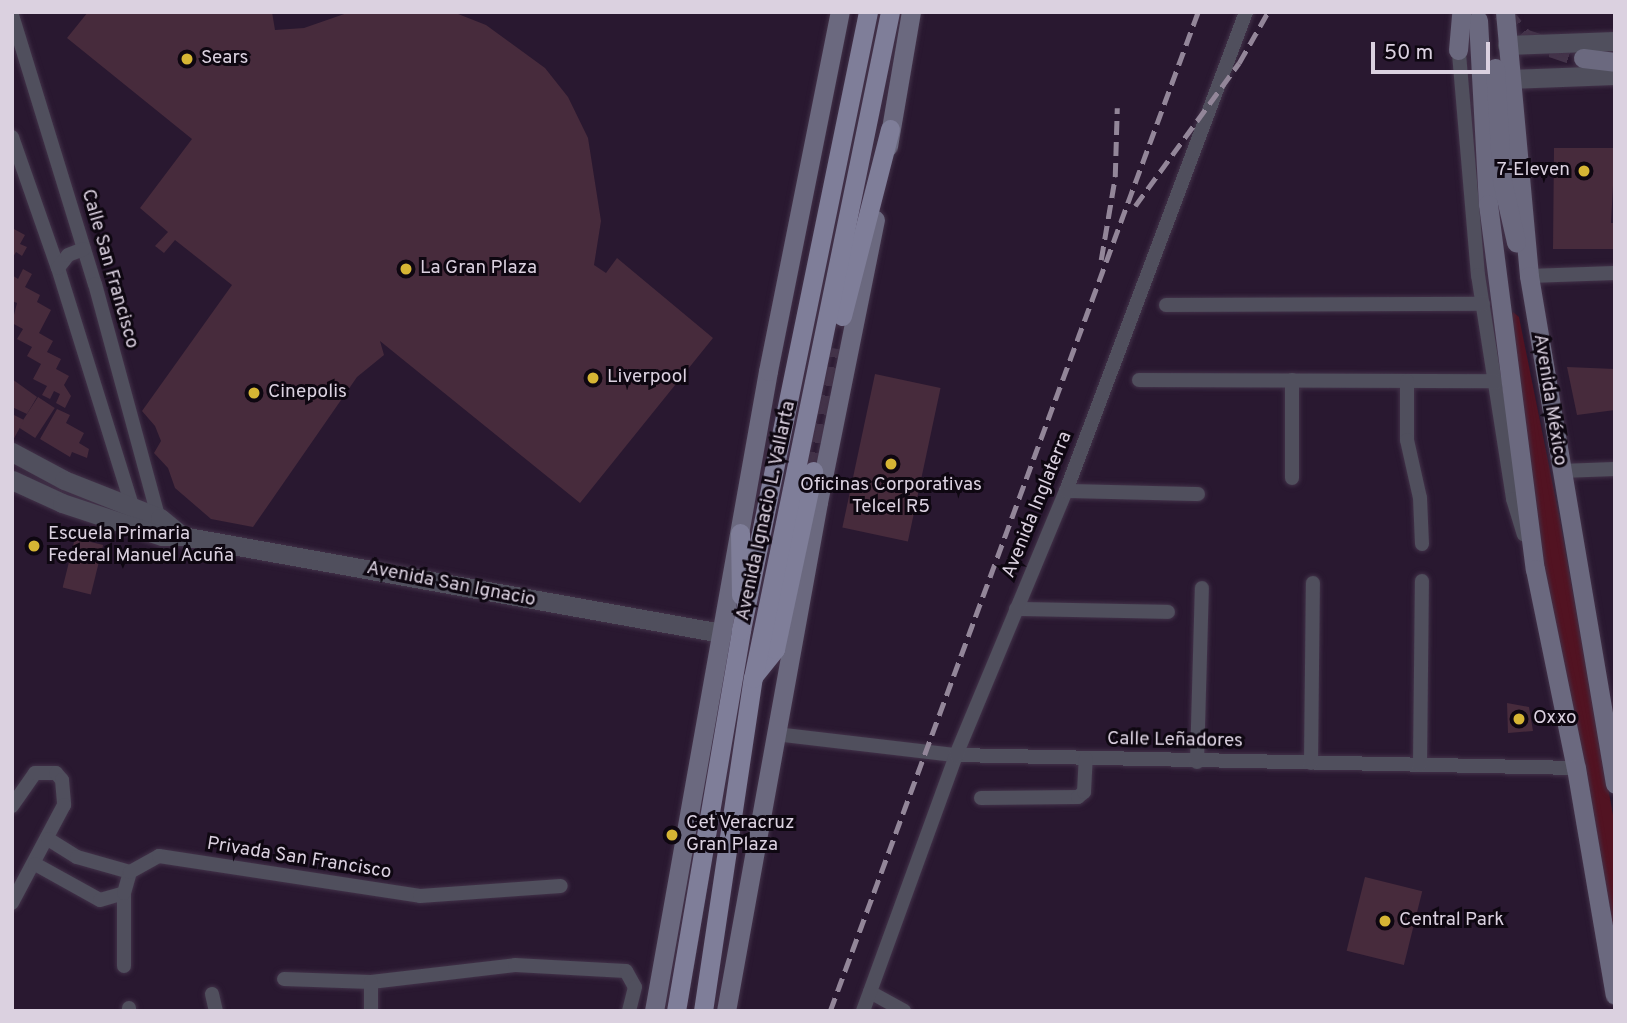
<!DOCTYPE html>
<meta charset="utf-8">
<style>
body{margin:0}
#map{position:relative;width:1627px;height:1023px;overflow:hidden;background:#291830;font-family:Overpass,sans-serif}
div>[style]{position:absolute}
.green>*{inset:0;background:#521322}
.building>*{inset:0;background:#472b3c;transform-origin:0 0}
.secondary-tunnel>*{height:19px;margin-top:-9.5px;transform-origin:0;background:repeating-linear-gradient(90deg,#44344a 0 19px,transparent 0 29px)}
.primary-tunnel>*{height:19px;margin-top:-9.5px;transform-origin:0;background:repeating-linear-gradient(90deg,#44344a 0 19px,transparent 0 29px)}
.roads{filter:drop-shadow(0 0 2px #423249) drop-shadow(0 0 2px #423249)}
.minor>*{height:14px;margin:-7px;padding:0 7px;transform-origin:7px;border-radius:7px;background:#504f5d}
.tertiary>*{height:19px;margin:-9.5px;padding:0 9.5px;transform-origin:9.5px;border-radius:9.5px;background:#504f5d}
.secondary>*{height:19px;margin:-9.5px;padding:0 9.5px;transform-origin:9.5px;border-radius:9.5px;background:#6b697f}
.primary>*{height:19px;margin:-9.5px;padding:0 9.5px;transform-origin:9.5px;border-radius:9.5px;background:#7f7e99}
.rail>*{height:4.5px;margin-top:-2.25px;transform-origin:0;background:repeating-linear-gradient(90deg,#938699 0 14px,transparent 0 21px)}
.dots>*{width:19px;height:19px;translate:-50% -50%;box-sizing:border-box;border:4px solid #0e0711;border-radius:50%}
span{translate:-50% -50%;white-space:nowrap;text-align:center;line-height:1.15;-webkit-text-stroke:6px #0e0711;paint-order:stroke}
.poi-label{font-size:19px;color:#dbd1e0}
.left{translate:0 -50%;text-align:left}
.right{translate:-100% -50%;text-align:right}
.street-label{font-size:19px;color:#dbd1e0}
.frame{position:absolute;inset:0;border:14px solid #dbd1e0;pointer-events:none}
.scale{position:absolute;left:1371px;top:42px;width:119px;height:32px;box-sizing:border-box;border:4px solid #dbd1e0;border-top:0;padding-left:9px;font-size:21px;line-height:24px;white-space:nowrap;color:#dbd1e0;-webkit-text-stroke:5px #0e0711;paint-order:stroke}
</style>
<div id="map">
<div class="green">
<i style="clip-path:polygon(1513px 312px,1519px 317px,1559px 515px,1615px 826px,1615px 980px,1538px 565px,1506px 318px)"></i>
</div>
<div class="building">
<i style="clip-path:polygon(88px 12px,272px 12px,275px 30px,304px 28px,350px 12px,453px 12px,486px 25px,545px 68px,568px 97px,588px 138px,601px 221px,594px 265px,606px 273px,617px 258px,713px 338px,580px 503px,380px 341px,384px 355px,357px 377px,253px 527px,211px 519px,175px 488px,168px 468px,154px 453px,161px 441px,155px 426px,142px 411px,232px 285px,175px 240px,164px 253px,155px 246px,168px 232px,140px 208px,192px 139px,67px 38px)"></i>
<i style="clip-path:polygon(1554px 148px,1615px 148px,1611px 223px,1615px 223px,1615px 249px,1553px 249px)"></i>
<i style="clip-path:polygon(12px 228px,25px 235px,20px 244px,27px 247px,22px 256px,16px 252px,12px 259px)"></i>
<i style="clip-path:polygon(23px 269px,32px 274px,25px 287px,40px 295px,37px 302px,51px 310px,39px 333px,53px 341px,47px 352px,61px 359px,56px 369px,69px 376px,64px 385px,71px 396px,65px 408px,56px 403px,60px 394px,54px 391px,50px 399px,42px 395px,47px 386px,33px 379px,41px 364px,27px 356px,32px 347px,17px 339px,23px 329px,12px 323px,17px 303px,12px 301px,12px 275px,18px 279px)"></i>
<i style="clip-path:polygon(1567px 367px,1615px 369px,1615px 410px,1577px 415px)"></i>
<i style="left:875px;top:374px;width:67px;height:157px;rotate:12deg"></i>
<i style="clip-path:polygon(12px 379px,37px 397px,27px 414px,12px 407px)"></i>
<i style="left:38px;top:397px;width:20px;height:36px;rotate:33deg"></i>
<i style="clip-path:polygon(57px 409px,70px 415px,66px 423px,84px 433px,79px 443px,89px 449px,87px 458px,72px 452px,70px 457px,40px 439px)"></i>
<i style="clip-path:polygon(12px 414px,24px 420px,12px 442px)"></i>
<i style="left:75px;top:538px;width:29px;height:51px;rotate:14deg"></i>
<i style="clip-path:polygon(1507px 703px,1529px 707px,1533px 731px,1508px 733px)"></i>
<i style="left:1365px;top:877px;width:59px;height:76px;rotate:14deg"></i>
</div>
<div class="secondary-tunnel">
<i style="left:1502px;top:12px;width:34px;rotate:50deg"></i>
<i style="left:1524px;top:38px;width:62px;rotate:18.7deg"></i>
</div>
<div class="primary-tunnel">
<i style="left:813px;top:471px;width:125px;rotate:-80.3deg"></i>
</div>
<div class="roads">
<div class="minor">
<i style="left:12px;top:15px;width:282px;rotate:72.9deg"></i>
<i style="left:95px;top:284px;width:249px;rotate:74.8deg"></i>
<i style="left:1458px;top:42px;width:234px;rotate:85.1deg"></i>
<i style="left:1478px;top:275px;width:227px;rotate:81.1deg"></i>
<i style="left:1513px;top:499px;width:37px;rotate:73deg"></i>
<i style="left:12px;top:137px;width:139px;rotate:70.7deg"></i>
<i style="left:58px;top:268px;width:256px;rotate:72.7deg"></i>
<i style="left:58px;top:268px;width:16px;rotate:-52deg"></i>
<i style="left:68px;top:255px;width:17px;rotate:-21deg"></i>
<i style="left:1529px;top:276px;width:86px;rotate:-2deg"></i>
<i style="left:1166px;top:305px;width:317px;rotate:-0.2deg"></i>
<i style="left:1139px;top:380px;width:356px;rotate:0.2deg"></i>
<i style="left:1407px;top:381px;width:59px;rotate:90deg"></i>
<i style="left:1407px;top:440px;width:59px;rotate:77.4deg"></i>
<i style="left:1420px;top:498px;width:46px;rotate:87.5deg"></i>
<i style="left:1561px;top:471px;width:54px;rotate:-2.1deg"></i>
<i style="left:1292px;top:478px;width:98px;rotate:-90deg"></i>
<i style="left:1066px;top:491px;width:132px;rotate:1.3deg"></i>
<i style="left:1016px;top:609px;width:152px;rotate:1.1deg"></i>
<i style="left:776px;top:734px;width:181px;rotate:6.7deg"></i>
<i style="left:956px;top:755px;width:620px;rotate:1.2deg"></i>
<i style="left:1197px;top:762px;width:174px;rotate:-88.4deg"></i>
<i style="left:1311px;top:763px;width:180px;rotate:-89.4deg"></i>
<i style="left:1420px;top:765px;width:184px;rotate:-89.4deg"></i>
<i style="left:981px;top:798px;width:97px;rotate:-0.6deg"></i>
<i style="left:1078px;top:797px;width:8px;rotate:-40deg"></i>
<i style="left:1084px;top:792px;width:33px;rotate:-87deg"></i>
<i style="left:12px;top:806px;width:40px;rotate:-55.1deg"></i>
<i style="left:35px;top:773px;width:21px"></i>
<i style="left:56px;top:773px;width:9px;rotate:49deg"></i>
<i style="left:62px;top:780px;width:25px;rotate:85deg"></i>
<i style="left:64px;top:805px;width:111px;rotate:118deg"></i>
<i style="left:48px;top:839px;width:34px;rotate:32deg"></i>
<i style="left:77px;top:857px;width:55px;rotate:15.8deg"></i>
<i style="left:35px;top:864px;width:74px;rotate:29deg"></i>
<i style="left:100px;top:900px;width:25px;rotate:-16deg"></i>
<i style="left:124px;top:966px;width:73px;rotate:-90deg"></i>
<i style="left:124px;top:893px;width:22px;rotate:-74deg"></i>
<i style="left:130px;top:872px;width:33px;rotate:-29deg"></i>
<i style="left:159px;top:856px;width:264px;rotate:8.7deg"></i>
<i style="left:420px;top:896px;width:141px;rotate:-4.1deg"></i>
<i style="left:284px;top:979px;width:87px;rotate:2deg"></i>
<i style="left:371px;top:982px;width:145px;rotate:-6.7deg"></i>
<i style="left:515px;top:965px;width:111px;rotate:3.1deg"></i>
<i style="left:626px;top:971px;width:18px;rotate:61deg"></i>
<i style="left:635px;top:987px;width:25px;rotate:104deg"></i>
<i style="left:870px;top:992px;width:39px;rotate:29deg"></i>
<i style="left:212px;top:994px;width:17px;rotate:77deg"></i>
<i style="left:129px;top:1008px;width:3px;rotate:90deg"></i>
<i style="left:371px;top:1011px;width:29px;rotate:-90deg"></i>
<i style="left:863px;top:1011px;width:272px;rotate:-70deg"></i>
<i style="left:956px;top:755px;width:286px;rotate:-67.4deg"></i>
<i style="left:1066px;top:491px;width:512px;rotate:-69.4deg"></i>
</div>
<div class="tertiary">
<i style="left:1507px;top:45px;width:108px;rotate:-2.1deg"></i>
<i style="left:1509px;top:79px;width:106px;rotate:-2.2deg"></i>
<i style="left:12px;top:452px;width:59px;rotate:28.3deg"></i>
<i style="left:64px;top:480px;width:103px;rotate:21.6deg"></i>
<i style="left:160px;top:518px;width:28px;rotate:39deg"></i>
<i style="left:12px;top:480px;width:55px;rotate:24.7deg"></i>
<i style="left:62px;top:503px;width:105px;rotate:18.3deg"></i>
<i style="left:162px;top:536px;width:20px"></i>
<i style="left:182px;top:536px;width:548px;rotate:10.2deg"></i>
</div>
<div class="secondary">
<i style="left:1505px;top:12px;width:265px;rotate:84.8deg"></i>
<i style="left:1529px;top:276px;width:515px;rotate:80.39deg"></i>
<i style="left:1478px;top:20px;width:184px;rotate:86.9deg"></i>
<i style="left:1488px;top:204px;width:368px;rotate:82.7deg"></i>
<i style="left:1535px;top:569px;width:203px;rotate:78.4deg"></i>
<i style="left:1576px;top:768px;width:230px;rotate:80.3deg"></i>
<i style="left:1458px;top:50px;width:38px;rotate:-85deg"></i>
<i style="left:1583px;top:58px;width:32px;rotate:7deg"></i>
<i style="left:1495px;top:68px;width:113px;rotate:86.5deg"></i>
<i style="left:1502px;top:181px;width:63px;rotate:77.1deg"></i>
<i style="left:888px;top:146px;width:136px;rotate:-80.3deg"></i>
<i style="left:654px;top:1011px;width:650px;rotate:-79.9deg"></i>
<i style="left:768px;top:371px;width:366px;rotate:-78.7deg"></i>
<i style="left:726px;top:1011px;width:517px;rotate:-79.75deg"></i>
<i style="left:818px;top:502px;width:288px;rotate:-78.6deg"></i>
</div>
<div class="primary">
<i style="left:842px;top:316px;width:193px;rotate:-75.6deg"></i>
<i style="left:740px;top:533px;width:62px;rotate:89.1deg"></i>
<i style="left:755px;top:674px;width:32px;rotate:-51deg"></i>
<i style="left:775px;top:649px;width:182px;rotate:-77.9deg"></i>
<i style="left:676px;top:1011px;width:387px;rotate:-80.3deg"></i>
<i style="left:741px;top:630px;width:631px;rotate:-78.39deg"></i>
<i style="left:703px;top:1011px;width:337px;rotate:-81.5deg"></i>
<i style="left:753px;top:678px;width:680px;rotate:-78.38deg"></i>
</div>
</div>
<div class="rail">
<i style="left:1135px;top:206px;width:177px;rotate:-54deg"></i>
<i style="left:1239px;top:63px;width:59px;rotate:-60.4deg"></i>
<i style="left:1101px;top:260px;width:84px;rotate:-80.4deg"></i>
<i style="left:1115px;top:177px;width:69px;rotate:-88.3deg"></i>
<i style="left:830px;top:1011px;width:1065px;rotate:-69.78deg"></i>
</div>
<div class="dots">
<i style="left:187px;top:59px;background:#d6b534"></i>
<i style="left:1584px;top:171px;background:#d6b534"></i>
<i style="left:406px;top:269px;background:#d6b534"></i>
<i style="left:593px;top:378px;background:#d6b534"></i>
<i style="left:254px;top:393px;background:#d6b534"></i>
<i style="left:891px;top:464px;background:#d6b534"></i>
<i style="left:34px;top:546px;background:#d6b534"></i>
<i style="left:1519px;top:719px;background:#d6b534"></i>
<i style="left:672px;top:835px;background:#d6b534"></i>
<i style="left:1385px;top:921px;background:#d6b534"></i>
</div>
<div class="poi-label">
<span class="left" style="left:201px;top:59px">Sears</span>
<span class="right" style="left:1570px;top:171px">7-Eleven</span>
<span class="left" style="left:420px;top:269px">La Gran Plaza</span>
<span class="left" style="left:607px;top:378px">Liverpool</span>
<span class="left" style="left:268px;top:393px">Cinepolis</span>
<span style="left:891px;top:497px">Oficinas Corporativas<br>Telcel R5</span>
<span class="left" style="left:48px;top:546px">Escuela Primaria<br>Federal Manuel Acuña</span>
<span class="left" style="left:1533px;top:719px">Oxxo</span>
<span class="left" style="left:686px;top:835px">Cet Veracruz<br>Gran Plaza</span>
<span class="left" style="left:1399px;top:921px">Central Park</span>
</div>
<div class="street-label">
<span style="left:109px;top:269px;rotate:74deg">Calle San Francisco</span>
<span style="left:1549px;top:400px;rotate:81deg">Avenida México</span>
<span style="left:1038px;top:505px;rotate:-68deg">Avenida Inglaterra</span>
<span style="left:767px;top:511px;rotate:-78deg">Avenida Ignacio L. Vallarta</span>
<span style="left:451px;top:585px;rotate:11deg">Avenida San Ignacio</span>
<span style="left:1175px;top:741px;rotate:1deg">Calle Leñadores</span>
<span style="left:299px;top:859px;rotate:9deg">Privada San Francisco</span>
</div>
<div class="frame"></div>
<div class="scale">50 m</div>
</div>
